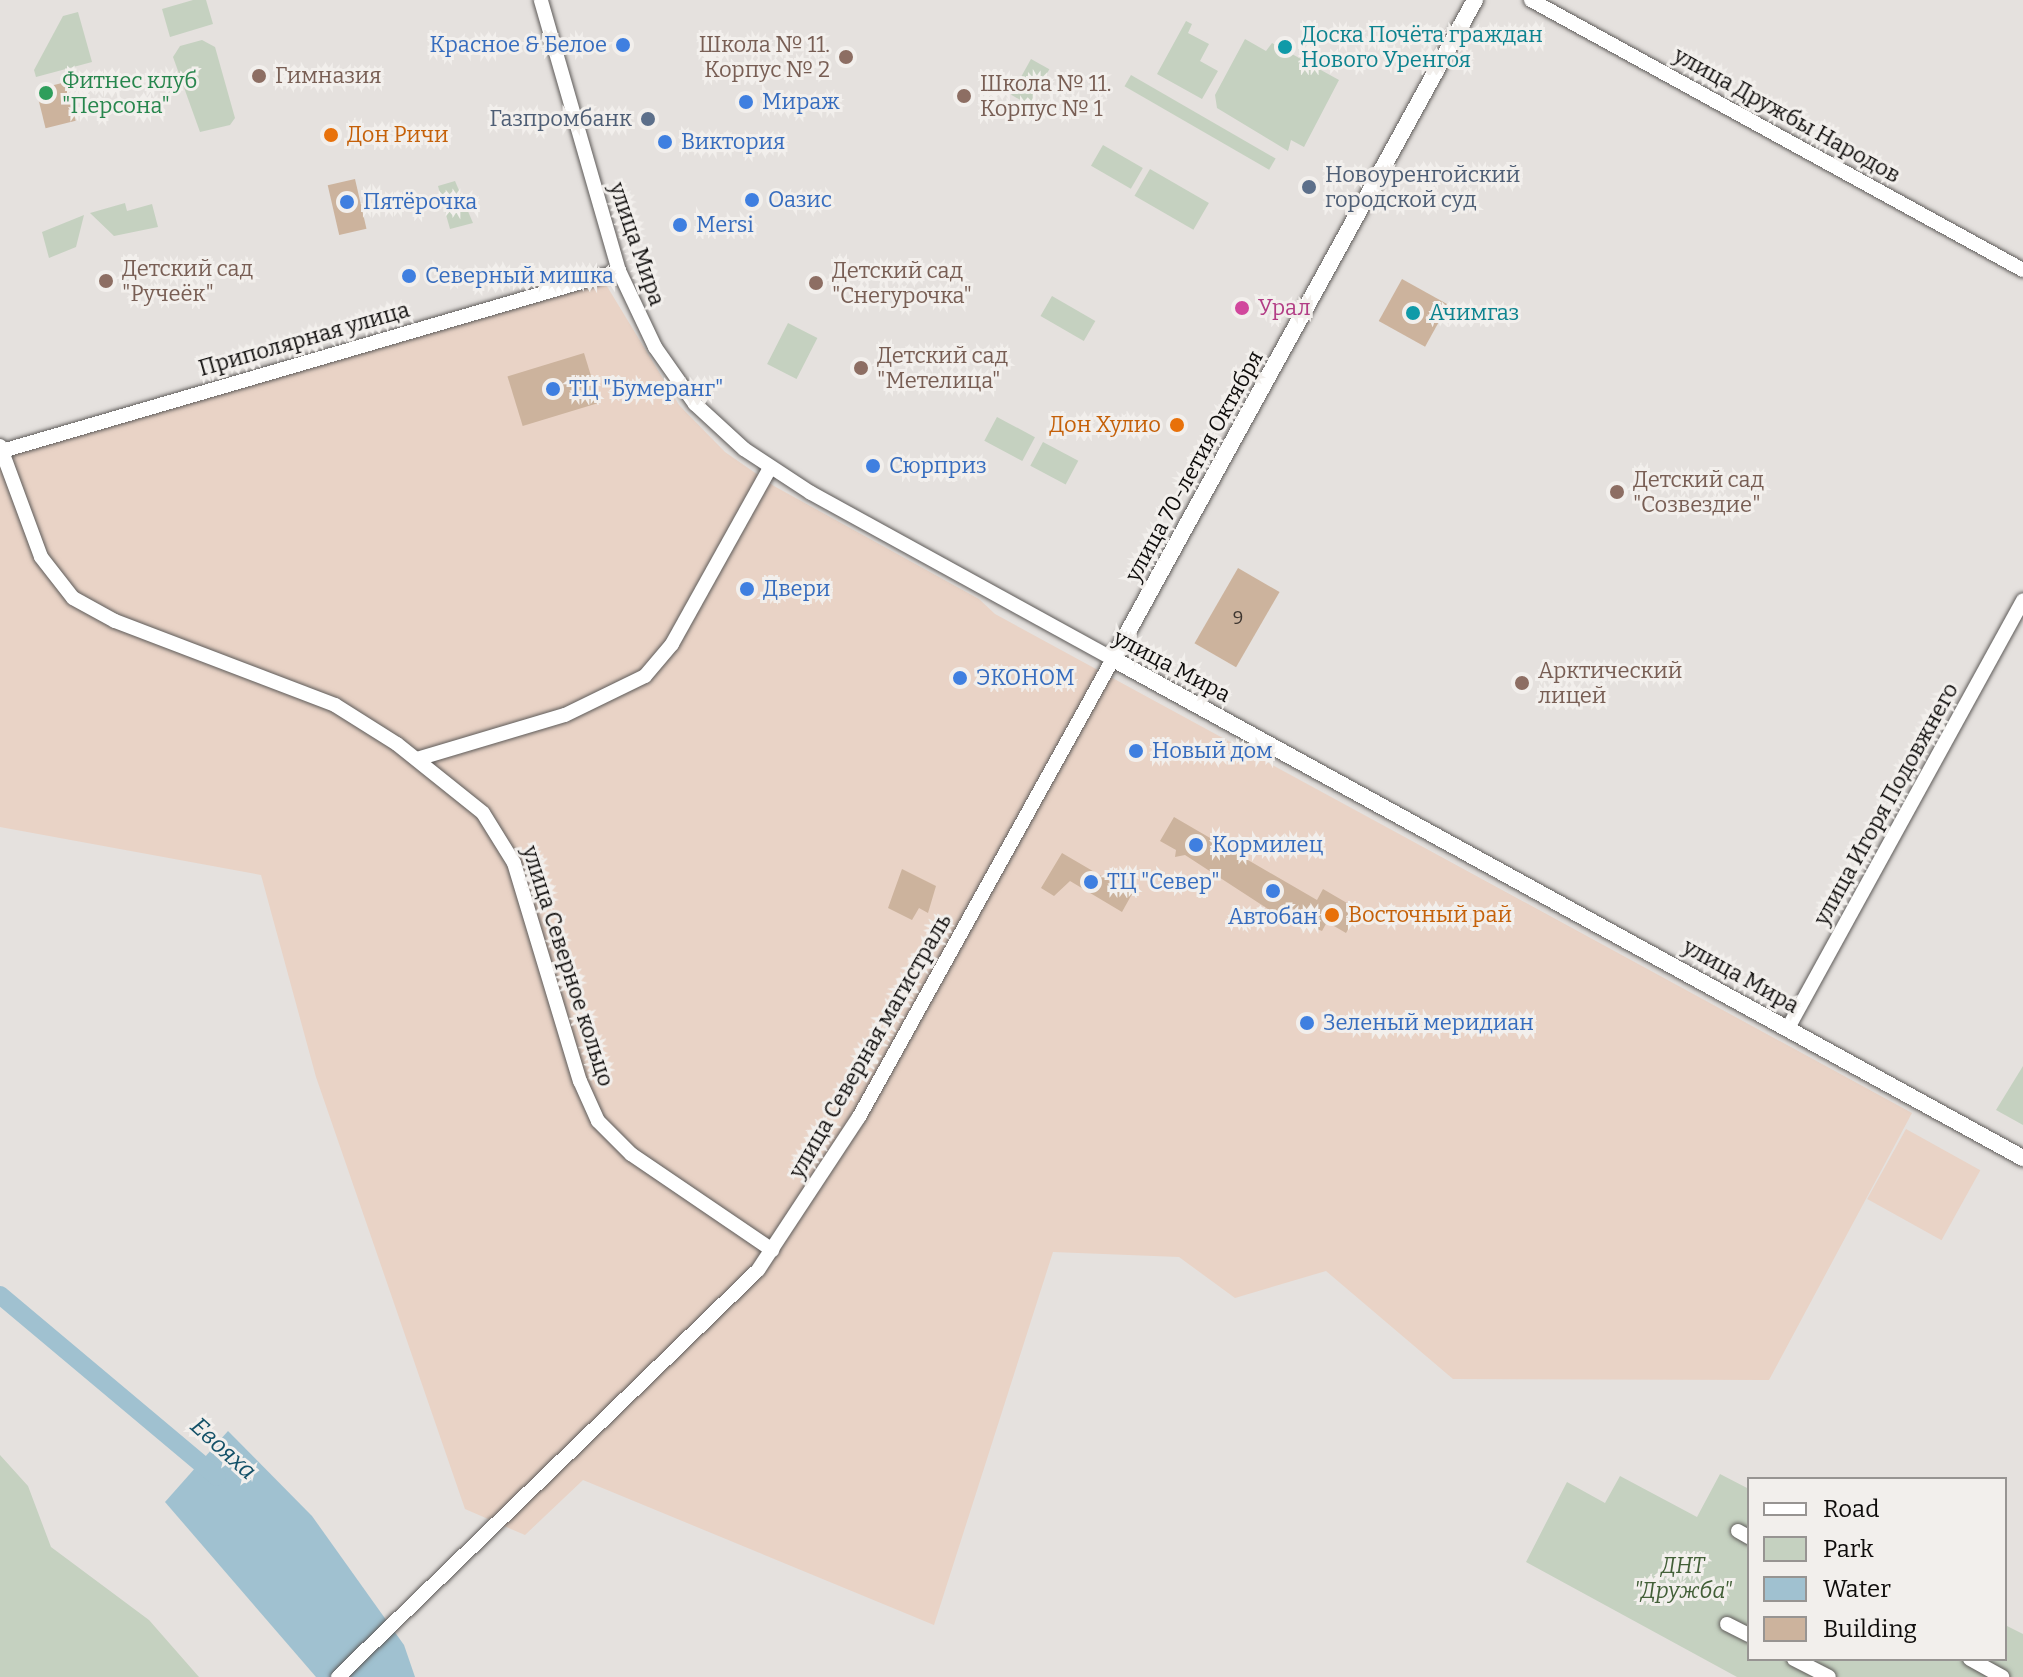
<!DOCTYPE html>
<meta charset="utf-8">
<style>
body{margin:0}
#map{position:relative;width:2023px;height:1677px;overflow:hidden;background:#e5e1de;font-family:Bitter,serif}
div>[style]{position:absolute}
.industrial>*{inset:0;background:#e9d3c6;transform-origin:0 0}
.green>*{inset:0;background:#c5d1c0;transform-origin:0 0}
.water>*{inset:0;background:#a0c1d0}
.river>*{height:18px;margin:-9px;padding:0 9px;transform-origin:9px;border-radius:9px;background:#a0c1d0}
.building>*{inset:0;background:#ccb39d;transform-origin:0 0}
.roads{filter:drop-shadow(0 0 2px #5d5a58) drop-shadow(0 0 2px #5d5a58)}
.minor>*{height:14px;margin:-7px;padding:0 7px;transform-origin:7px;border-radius:7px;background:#fff}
.major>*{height:16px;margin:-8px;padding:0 8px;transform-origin:8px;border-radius:8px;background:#fff}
.dots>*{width:22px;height:22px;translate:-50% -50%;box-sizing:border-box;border:4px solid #f2efec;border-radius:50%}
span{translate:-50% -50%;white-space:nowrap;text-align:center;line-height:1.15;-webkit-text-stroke:6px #f2efec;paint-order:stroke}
.number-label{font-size:18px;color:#3e3630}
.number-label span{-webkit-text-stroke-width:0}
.culture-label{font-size:22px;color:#0d838f}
.left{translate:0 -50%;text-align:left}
.education-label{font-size:22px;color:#785e54}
.right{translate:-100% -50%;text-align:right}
.shop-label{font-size:22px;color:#366cbe}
.leisure-label{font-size:22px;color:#27864d}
.street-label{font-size:22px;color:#0e0c0b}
.service-label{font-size:22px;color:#4e5e75}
.food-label{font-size:22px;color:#c56008}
.hotel-label{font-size:22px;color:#b23c85}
.park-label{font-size:22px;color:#425f37;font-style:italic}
.water-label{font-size:24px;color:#135168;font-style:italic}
.legend{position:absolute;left:1747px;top:1477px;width:260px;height:184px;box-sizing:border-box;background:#f2efec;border:2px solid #979492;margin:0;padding:10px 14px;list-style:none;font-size:24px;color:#0e0c0b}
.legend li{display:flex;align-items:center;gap:16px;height:40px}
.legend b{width:40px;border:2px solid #979492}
</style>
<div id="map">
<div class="industrial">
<i style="clip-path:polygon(605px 283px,679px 405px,725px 452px,774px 486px,979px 599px,995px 614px,1912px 1113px,1769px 1380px,1453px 1379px,1326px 1271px,1235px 1298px,1179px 1257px,1053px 1252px,934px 1625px,583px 1480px,525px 1535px,465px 1509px,316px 1077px,261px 875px,0 827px,0 458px)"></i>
<i style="left:1906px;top:1129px;width:85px;height:80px;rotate:29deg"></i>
</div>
<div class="green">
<i style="clip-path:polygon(193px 0,206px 0,213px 24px,170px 37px,162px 9px)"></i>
<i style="clip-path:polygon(78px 12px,92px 62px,36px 77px,34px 70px,63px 16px)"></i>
<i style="clip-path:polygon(1186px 21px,1192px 24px,1188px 33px,1209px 44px,1200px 61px,1218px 71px,1202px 99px,1157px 74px)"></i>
<i style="clip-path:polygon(1245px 39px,1266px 51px,1272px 43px,1339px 80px,1304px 147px,1291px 140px,1288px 151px,1217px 108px,1215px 95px)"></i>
<i style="clip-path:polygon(202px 40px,215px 47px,235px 118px,230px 125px,200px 132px,173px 57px,180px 46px)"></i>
<i style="left:1031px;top:59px;width:21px;height:41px;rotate:29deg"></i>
<i style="left:1131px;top:75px;width:167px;height:13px;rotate:30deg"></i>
<i style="left:1103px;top:145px;width:46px;height:24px;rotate:30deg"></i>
<i style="left:1150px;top:169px;width:68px;height:31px;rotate:30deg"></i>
<i style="clip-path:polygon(455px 181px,473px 223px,450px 229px,438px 186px)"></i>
<i style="clip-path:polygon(125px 203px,127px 211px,152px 204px,158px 227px,114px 236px,90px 213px)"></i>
<i style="clip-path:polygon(84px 215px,76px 247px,49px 258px,42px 232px)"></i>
<i style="left:1052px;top:296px;width:50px;height:23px;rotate:30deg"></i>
<i style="left:788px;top:323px;width:33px;height:46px;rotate:27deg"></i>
<i style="left:997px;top:417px;width:43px;height:27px;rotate:28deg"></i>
<i style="left:1043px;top:442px;width:40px;height:27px;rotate:28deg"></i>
<i style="clip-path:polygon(2023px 1066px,2023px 1125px,1996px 1110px)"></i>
<i style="clip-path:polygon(0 1455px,28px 1486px,51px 1547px,149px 1620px,199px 1677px,0 1677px)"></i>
<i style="clip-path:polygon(1720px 1474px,1749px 1489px,1749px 1659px,2005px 1659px,2005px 1625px,2023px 1634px,2023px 1677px,1737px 1677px,1526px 1562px,1567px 1482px,1605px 1503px,1620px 1476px,1697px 1517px)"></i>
</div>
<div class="water">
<i style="clip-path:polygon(228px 1431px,312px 1516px,404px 1645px,415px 1677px,316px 1677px,165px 1502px)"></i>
</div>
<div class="river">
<i style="left:0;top:1295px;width:283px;rotate:40deg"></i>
</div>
<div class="building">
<i style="left:66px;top:82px;width:40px;height:31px;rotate:76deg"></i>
<i style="left:355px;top:179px;width:51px;height:28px;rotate:77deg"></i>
<i style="left:1402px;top:279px;width:53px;height:48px;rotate:29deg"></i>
<i style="left:584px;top:353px;width:52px;height:80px;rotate:73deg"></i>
<i style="left:1238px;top:568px;width:48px;height:87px;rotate:30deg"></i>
<i style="clip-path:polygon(1174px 817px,1317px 900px,1323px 889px,1359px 910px,1346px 933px,1327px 922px,1322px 931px,1268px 909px,1185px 855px,1175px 857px,1176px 850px,1160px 841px)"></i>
<i style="clip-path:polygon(1062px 853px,1132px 894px,1122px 912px,1070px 881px,1054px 896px,1041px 888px)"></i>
<i style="clip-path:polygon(902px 869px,936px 886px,928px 913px,919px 908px,912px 920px,888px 908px)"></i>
</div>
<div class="roads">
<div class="minor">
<i style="left:1531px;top:0;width:561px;rotate:28.76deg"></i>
<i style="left:0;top:446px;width:118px;rotate:69.7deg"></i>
<i style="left:41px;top:557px;width:52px;rotate:52deg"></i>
<i style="left:73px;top:598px;width:48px;rotate:28.7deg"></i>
<i style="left:115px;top:621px;width:235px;rotate:20.9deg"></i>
<i style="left:335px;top:705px;width:73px;rotate:32.2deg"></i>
<i style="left:397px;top:744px;width:110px;rotate:38.7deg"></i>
<i style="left:483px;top:813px;width:59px;rotate:58.2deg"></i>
<i style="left:514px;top:863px;width:228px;rotate:73.2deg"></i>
<i style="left:580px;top:1081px;width:44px;rotate:65.8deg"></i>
<i style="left:598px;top:1121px;width:47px;rotate:45deg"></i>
<i style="left:631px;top:1154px;width:171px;rotate:34.2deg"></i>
<i style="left:2px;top:451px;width:643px;rotate:-16.26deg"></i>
<i style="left:417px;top:759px;width:154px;rotate:-16.6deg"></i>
<i style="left:565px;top:715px;width:89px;rotate:-26deg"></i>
<i style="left:645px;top:676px;width:42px;rotate:-49.8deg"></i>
<i style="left:672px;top:644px;width:201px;rotate:-60.9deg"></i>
<i style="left:1788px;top:1028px;width:488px;rotate:-61.2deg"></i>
<i style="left:1738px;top:1531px;width:13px;rotate:29deg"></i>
<i style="left:1727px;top:1624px;width:25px;rotate:27deg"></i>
<i style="left:1794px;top:1659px;width:39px;rotate:27deg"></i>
<i style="left:1970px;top:1659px;width:37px;rotate:29deg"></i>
<i style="left:338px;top:1677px;width:585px;rotate:-44.1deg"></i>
<i style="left:758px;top:1270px;width:183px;rotate:-56.6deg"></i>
<i style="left:859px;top:1117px;width:524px;rotate:-60.99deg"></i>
<i style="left:1113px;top:659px;width:345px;rotate:-151.2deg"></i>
<i style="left:811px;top:493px;width:80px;rotate:-146.7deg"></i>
<i style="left:744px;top:449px;width:67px;rotate:-137.4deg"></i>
<i style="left:695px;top:404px;width:70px;rotate:-125.1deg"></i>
<i style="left:655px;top:347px;width:84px;rotate:-115.3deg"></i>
<i style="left:619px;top:271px;width:282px;rotate:-106.1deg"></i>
</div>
<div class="major">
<i style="left:1475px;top:0;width:752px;rotate:118.78deg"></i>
<i style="left:1113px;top:659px;width:1038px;rotate:28.74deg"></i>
</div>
</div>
<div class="dots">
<i style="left:623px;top:45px;background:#3f7fe0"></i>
<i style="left:1285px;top:47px;background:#0f9aa8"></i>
<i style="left:846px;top:57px;background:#8d6e63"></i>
<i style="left:259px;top:76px;background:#8d6e63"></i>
<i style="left:46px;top:93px;background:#2e9e5b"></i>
<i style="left:964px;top:96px;background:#8d6e63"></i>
<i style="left:746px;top:102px;background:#3f7fe0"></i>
<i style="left:648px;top:119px;background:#5c6f8a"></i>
<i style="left:331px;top:135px;background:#e8710a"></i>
<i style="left:665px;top:142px;background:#3f7fe0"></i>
<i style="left:1309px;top:187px;background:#5c6f8a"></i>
<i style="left:752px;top:200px;background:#3f7fe0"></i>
<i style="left:347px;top:202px;background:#3f7fe0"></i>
<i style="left:680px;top:225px;background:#3f7fe0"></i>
<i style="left:409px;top:276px;background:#3f7fe0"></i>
<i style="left:106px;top:281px;background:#8d6e63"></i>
<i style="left:816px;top:283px;background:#8d6e63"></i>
<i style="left:1242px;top:308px;background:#d1479c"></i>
<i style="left:1413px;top:313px;background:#0f9aa8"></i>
<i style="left:861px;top:368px;background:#8d6e63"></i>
<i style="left:553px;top:389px;background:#3f7fe0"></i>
<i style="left:1177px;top:425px;background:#e8710a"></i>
<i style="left:873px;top:466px;background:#3f7fe0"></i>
<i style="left:1617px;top:492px;background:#8d6e63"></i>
<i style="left:747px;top:589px;background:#3f7fe0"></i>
<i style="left:960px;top:678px;background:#3f7fe0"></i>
<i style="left:1522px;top:683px;background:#8d6e63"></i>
<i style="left:1136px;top:751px;background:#3f7fe0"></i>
<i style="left:1196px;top:845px;background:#3f7fe0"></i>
<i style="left:1091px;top:882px;background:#3f7fe0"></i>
<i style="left:1273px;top:891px;background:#3f7fe0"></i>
<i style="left:1332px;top:915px;background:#e8710a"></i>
<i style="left:1307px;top:1023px;background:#3f7fe0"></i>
</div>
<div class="number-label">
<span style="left:1238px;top:618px">9</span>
</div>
<div class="culture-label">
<span class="left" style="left:1301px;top:47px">Доска Почёта граждан<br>Нового Уренгоя</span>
<span class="left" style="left:1429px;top:313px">Ачимгаз</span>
</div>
<div class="education-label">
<span class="right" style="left:830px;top:57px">Школа № 11.<br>Корпус № 2</span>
<span class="left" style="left:275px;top:76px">Гимназия</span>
<span class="left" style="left:980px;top:96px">Школа № 11.<br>Корпус № 1</span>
<span class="left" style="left:122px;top:281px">Детский сад<br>"Ручеёк"</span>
<span class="left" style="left:832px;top:283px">Детский сад<br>"Снегурочка"</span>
<span class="left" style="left:877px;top:368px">Детский сад<br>"Метелица"</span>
<span class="left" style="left:1633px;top:492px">Детский сад<br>"Созвездие"</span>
<span class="left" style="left:1538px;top:683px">Арктический<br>лицей</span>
</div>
<div class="shop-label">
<span class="right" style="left:607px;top:45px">Красное &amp; Белое</span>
<span class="left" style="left:762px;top:102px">Мираж</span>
<span class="left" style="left:681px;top:142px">Виктория</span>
<span class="left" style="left:768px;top:200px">Оазис</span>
<span class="left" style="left:363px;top:202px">Пятёрочка</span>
<span class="left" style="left:696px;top:225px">Mersi</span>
<span class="left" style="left:425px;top:276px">Северный мишка</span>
<span class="left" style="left:569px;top:389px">ТЦ "Бумеранг"</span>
<span class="left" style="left:889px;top:466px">Сюрприз</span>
<span class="left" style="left:763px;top:589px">Двери</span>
<span class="left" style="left:976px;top:678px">ЭКОНОМ</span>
<span class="left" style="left:1152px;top:751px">Новый дом</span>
<span class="left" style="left:1212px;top:845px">Кормилец</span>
<span class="left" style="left:1107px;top:882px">ТЦ "Север"</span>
<span style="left:1273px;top:917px">Автобан</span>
<span class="left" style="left:1323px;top:1023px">Зеленый меридиан</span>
</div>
<div class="leisure-label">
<span class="left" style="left:62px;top:93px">Фитнес клуб<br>"Персона"</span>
</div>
<div class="street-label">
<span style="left:1787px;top:115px;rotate:29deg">улица Дружбы Народов</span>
<span style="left:637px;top:244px;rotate:71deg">улица Мира</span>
<span style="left:304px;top:339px;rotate:-16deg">Приполярная улица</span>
<span style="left:1194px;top:466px;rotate:-61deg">улица 70-летия Октября</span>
<span style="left:1172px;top:666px;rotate:28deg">улица Мира</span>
<span style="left:1886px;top:804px;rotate:-61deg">улица Игоря Подовжнего</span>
<span style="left:568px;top:966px;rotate:72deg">улица Северное кольцо</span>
<span style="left:1741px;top:976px;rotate:29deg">улица Мира</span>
<span style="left:870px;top:1046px;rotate:-60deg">улица Северная магистраль</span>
</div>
<div class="service-label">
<span class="right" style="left:632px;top:119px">Газпромбанк</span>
<span class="left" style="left:1325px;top:187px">Новоуренгойский<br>городской суд</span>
</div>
<div class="food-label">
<span class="left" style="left:347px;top:135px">Дон Ричи</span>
<span class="right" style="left:1161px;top:425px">Дон Хулио</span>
<span class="left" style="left:1348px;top:915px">Восточный рай</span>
</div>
<div class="hotel-label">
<span class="left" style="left:1258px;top:308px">Урал</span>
</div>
<div class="park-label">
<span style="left:1683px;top:1578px">ДНТ<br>"Дружба"</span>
</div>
<div class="water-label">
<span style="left:223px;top:1449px;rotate:42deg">Евояха</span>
</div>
<ul class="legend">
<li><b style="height:10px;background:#fff"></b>Road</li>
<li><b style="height:22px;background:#c5d1c0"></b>Park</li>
<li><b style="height:22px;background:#a0c1d0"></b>Water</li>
<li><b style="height:22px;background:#ccb39d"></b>Building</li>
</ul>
</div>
